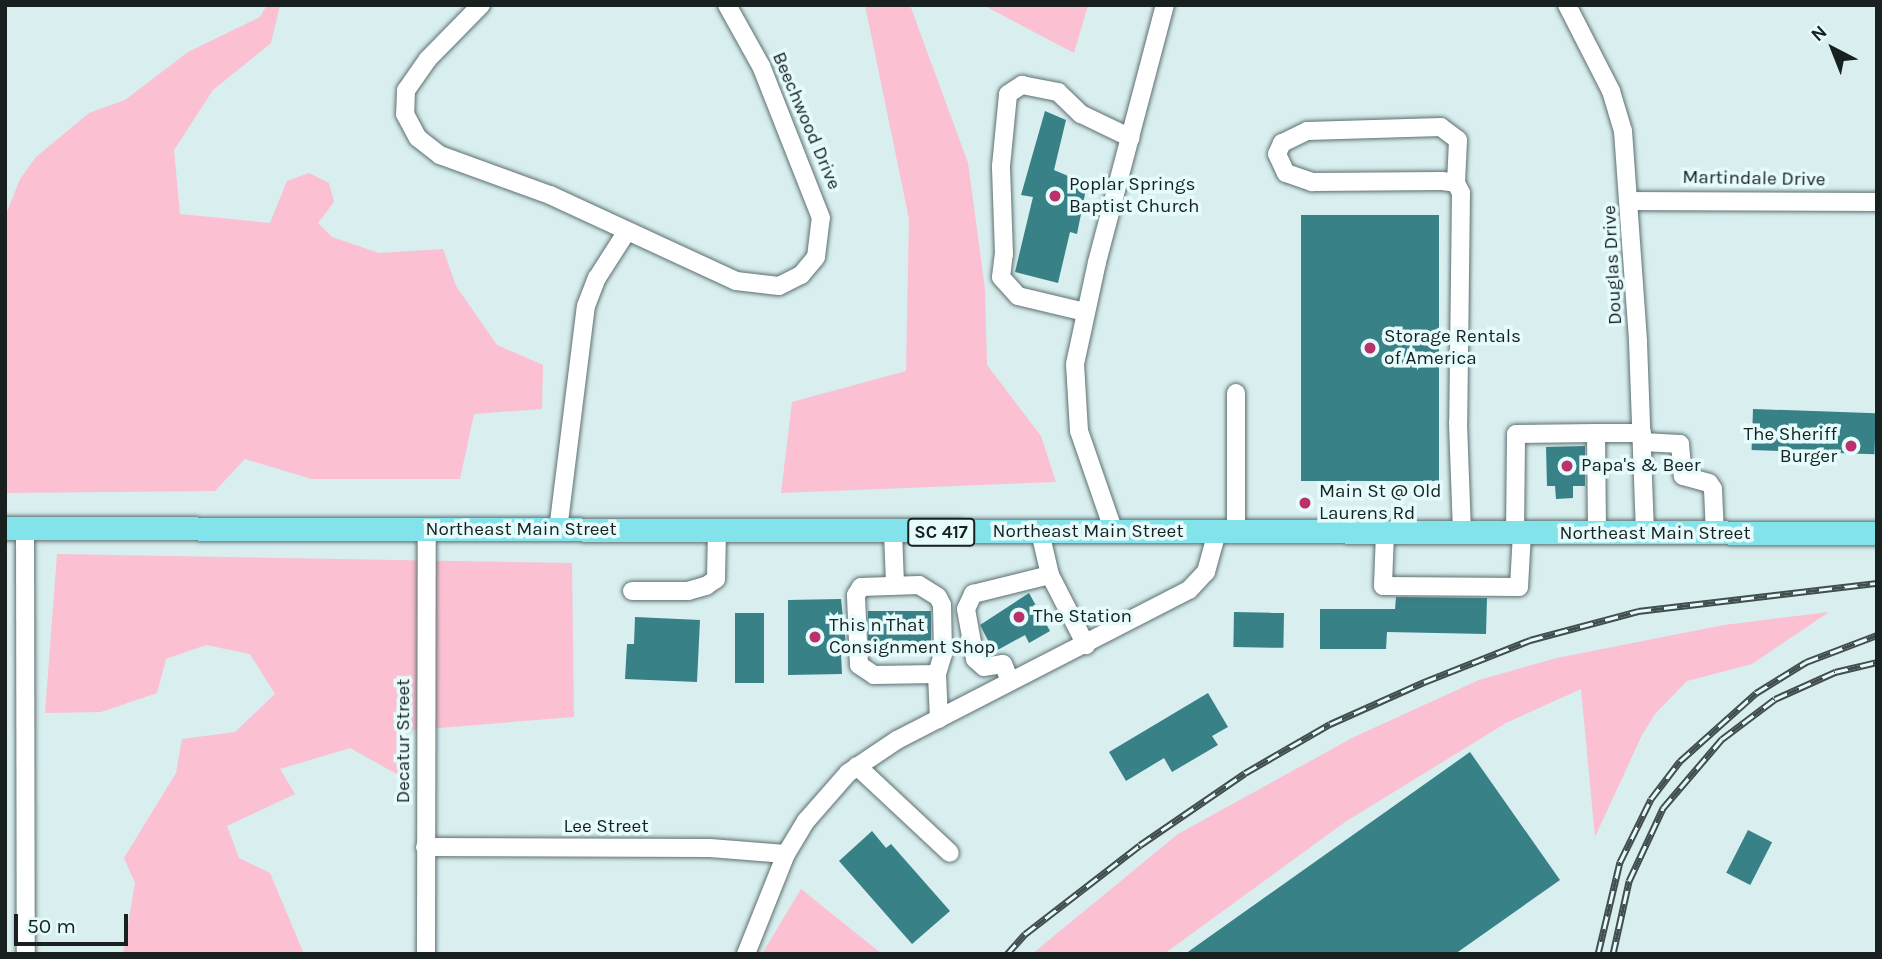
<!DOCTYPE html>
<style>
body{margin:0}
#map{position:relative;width:1882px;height:959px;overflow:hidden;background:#d8eeef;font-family:Karla,sans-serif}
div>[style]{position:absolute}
.green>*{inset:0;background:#fbc0d2}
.building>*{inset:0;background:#378187;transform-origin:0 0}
.roads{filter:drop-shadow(0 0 2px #5d6f71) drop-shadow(0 0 2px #5d6f71)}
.minor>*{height:18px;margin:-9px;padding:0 9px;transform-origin:9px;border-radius:9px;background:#fff}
.major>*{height:23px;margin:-11.5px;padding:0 11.5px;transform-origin:11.5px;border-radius:11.5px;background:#82e4ea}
.rail>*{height:7px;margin-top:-3.5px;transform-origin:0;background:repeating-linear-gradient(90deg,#e5fbfc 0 13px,#424d4d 0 26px);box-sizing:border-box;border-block:2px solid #424d4d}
.dots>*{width:19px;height:19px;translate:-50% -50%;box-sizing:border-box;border:4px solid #e5fbfc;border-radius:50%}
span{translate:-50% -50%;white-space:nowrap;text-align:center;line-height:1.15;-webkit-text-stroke:7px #e5fbfc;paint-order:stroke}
.shield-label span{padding:2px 5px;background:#e5fbfc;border:2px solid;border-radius:5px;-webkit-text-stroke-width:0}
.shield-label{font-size:18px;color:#182020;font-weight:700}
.street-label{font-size:19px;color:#182020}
.poi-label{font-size:19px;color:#182020}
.left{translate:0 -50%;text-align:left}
.right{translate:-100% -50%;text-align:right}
.frame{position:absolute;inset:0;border:7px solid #182020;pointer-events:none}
.north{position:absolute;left:1798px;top:14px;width:70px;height:70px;-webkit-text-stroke:5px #e5fbfc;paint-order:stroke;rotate:318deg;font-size:19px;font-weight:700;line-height:28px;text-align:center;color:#182020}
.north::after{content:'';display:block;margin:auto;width:24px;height:32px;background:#182020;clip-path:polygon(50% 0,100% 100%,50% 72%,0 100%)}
.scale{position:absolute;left:14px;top:914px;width:114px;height:32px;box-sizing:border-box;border:4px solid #182020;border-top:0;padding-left:9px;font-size:21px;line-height:24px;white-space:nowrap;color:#182020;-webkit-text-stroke:5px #e5fbfc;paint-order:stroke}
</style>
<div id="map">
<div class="green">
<i style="clip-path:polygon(267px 5px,280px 5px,271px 43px,213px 90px,174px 150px,180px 214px,270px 223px,287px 181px,309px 173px,329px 183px,334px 202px,318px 223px,332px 237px,379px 253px,443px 249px,456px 286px,497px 345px,543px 365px,542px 409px,474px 414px,460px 479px,312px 479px,245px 459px,215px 491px,5px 493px,5px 217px,20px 179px,36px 157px,89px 113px,125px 100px,188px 52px,260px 17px)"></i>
<i style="clip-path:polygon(865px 5px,910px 5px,968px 163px,985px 289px,987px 365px,1041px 436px,1056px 482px,781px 493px,792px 402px,906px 371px,909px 219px)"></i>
<i style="clip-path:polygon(983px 5px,1088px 5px,1074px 53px)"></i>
<i style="clip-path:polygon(57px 554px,572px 563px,574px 717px,402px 731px,402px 777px,350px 748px,280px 769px,295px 794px,227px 826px,239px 858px,270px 873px,304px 954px,123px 954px,135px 883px,124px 858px,176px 773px,182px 739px,235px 732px,275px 694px,250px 654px,206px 645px,166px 659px,157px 693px,101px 712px,45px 713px)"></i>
<i style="clip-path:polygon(1829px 612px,1752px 664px,1687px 681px,1655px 714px,1642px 735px,1595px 837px,1581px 689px,1506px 723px,1345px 822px,1164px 954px,1032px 954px,1178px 834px,1354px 737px,1479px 680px,1557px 658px,1724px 625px)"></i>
<i style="clip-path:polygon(801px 889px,882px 954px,762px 954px)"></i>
</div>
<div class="building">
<i style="clip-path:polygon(1045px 111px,1066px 120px,1054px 170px,1087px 184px,1077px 234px,1070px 232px,1058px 283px,1015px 272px,1033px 197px,1021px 195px)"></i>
<i style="left:1301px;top:215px;width:138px;height:266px"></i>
<i style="left:1753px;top:409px;width:123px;height:41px;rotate:2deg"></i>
<i style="clip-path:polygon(1585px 446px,1585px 486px,1573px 486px,1573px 498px,1556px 499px,1555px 486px,1547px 486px,1546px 447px)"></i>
<i style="clip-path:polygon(1029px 593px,1050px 631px,1029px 643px,1025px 635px,994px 652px,980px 625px)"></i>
<i style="clip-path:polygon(1396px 597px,1487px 598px,1486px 634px,1387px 632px,1386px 649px,1320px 649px,1320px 609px,1395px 609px)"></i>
<i style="clip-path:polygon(841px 599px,847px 654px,841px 654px,842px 674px,788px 675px,788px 600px)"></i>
<i style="left:868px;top:611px;width:63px;height:43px"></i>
<i style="left:1234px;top:612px;width:50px;height:35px;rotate:1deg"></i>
<i style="left:735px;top:613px;width:29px;height:70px"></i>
<i style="clip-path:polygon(635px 617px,700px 620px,697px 682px,625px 679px,627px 644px,634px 644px)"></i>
<i style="clip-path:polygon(1208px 693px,1228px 727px,1212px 736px,1218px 745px,1172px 772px,1164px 758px,1126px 781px,1109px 752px)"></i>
<i style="clip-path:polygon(1470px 752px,1560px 880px,1455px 954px,1185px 954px)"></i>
<i style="left:1748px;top:830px;width:27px;height:48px;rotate:27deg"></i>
<i style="clip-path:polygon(872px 831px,886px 848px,891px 844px,950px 911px,912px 944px,839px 861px)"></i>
</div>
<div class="roads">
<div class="minor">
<i style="left:481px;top:5px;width:76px;rotate:134.5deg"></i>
<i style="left:428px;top:59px;width:38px;rotate:125deg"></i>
<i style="left:406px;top:90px;width:24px;rotate:92deg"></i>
<i style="left:405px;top:114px;width:27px;rotate:62deg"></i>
<i style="left:418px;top:138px;width:28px;rotate:38deg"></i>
<i style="left:440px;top:155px;width:117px;rotate:20deg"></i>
<i style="left:550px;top:195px;width:205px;rotate:24.8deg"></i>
<i style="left:736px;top:281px;width:43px;rotate:6.6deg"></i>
<i style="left:779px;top:286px;width:25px;rotate:-27deg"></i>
<i style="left:801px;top:275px;width:23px;rotate:-50deg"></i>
<i style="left:816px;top:257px;width:39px;rotate:-83deg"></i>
<i style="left:821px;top:218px;width:163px;rotate:-111.5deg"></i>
<i style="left:761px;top:66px;width:70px;rotate:-119.1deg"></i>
<i style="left:1567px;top:5px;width:97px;rotate:62.9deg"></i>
<i style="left:1611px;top:91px;width:42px;rotate:73.3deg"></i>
<i style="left:1623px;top:131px;width:212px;rotate:85.9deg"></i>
<i style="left:1638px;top:342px;width:193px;rotate:87.9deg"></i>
<i style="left:1456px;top:183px;width:43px;rotate:-87.3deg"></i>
<i style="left:1458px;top:140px;width:21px;rotate:-143deg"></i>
<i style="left:1441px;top:127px;width:134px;rotate:178.3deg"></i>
<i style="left:1307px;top:131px;width:28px;rotate:154deg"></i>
<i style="left:1282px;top:143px;width:12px;rotate:114deg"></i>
<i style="left:1277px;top:154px;width:21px;rotate:65deg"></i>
<i style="left:1286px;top:173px;width:28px;rotate:19deg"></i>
<i style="left:1312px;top:182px;width:130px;rotate:-0.4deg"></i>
<i style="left:1442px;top:181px;width:14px;rotate:8deg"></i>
<i style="left:1456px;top:183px;width:11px;rotate:63deg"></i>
<i style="left:1461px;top:193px;width:230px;rotate:90.7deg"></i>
<i style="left:1458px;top:423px;width:111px;rotate:87.9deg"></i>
<i style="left:1630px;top:201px;width:247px;rotate:0.2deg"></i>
<i style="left:1085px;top:312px;width:69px;rotate:-166.6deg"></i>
<i style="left:1018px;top:296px;width:25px;rotate:-132deg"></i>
<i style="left:1001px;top:277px;width:23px;rotate:-83deg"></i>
<i style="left:1004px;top:254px;width:88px;rotate:-92deg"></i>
<i style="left:1001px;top:166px;width:72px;rotate:-84.4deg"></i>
<i style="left:1008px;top:94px;width:17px;rotate:-33deg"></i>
<i style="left:1022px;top:85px;width:37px;rotate:11deg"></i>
<i style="left:1058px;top:92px;width:32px;rotate:44deg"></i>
<i style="left:1081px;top:114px;width:55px;rotate:25.6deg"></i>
<i style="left:1596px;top:433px;width:46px"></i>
<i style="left:1643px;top:442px;width:37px;rotate:3deg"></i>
<i style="left:1680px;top:444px;width:32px;rotate:85deg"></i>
<i style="left:1683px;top:476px;width:27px;rotate:15deg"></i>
<i style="left:1709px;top:483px;width:7px;rotate:56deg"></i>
<i style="left:1713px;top:489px;width:46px;rotate:87.5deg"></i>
<i style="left:25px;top:528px;width:426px;rotate:89.9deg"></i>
<i style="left:558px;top:530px;width:226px;rotate:-82.9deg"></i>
<i style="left:586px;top:306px;width:30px;rotate:-69deg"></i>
<i style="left:597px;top:278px;width:56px;rotate:-57.4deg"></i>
<i style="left:893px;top:532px;width:53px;rotate:87.8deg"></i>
<i style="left:1040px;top:532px;width:44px;rotate:76.9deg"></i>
<i style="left:1114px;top:532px;width:107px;rotate:-109.1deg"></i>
<i style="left:1079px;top:431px;width:67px;rotate:-93.4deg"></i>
<i style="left:1075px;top:364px;width:104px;rotate:-77.8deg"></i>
<i style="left:1097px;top:262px;width:266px;rotate:-75.2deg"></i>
<i style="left:1236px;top:532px;width:139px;rotate:-90deg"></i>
<i style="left:1385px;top:533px;width:53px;rotate:92.2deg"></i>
<i style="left:1383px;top:586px;width:136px;rotate:0.4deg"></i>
<i style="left:1519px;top:587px;width:53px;rotate:-86.8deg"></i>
<i style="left:1515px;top:534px;width:100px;rotate:-89.4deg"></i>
<i style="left:1516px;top:434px;width:80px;rotate:-0.7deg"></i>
<i style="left:1596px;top:433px;width:102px;rotate:89.4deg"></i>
<i style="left:632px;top:591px;width:56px"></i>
<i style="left:688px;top:591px;width:19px;rotate:-16deg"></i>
<i style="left:706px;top:586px;width:12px;rotate:-35deg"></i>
<i style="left:716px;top:579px;width:48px;rotate:-88.8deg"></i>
<i style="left:937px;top:674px;width:63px;rotate:179.1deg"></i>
<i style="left:874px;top:675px;width:18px;rotate:-146deg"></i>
<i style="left:859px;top:665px;width:70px;rotate:-92.5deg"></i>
<i style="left:856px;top:595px;width:9px;rotate:-58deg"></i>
<i style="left:861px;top:587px;width:58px;rotate:-2deg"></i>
<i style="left:919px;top:585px;width:22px;rotate:32deg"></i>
<i style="left:938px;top:597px;width:9px;rotate:63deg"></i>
<i style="left:942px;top:605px;width:49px;rotate:88.8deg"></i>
<i style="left:943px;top:654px;width:21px;rotate:107deg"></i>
<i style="left:937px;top:674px;width:45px;rotate:87.5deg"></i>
<i style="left:1010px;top:681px;width:18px;rotate:-112deg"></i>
<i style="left:1003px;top:664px;width:19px;rotate:171deg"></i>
<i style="left:984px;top:667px;width:12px;rotate:-138deg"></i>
<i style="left:975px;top:659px;width:51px;rotate:-100.2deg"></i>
<i style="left:966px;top:609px;width:17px;rotate:-65deg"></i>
<i style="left:973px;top:594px;width:79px;rotate:-13.9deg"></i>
<i style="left:1050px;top:575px;width:79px;rotate:62.8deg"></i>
<i style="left:857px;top:766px;width:127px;rotate:43.1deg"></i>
<i style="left:425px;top:847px;width:285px;rotate:0.2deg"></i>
<i style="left:710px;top:848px;width:76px;rotate:4.5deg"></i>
<i style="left:426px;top:954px;width:425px;rotate:-89.9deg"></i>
<i style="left:746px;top:954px;width:108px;rotate:-68.2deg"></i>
<i style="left:786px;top:854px;width:39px;rotate:-59deg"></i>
<i style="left:806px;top:821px;width:64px;rotate:-48.8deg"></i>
<i style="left:848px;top:773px;width:59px;rotate:-34deg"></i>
<i style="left:897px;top:740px;width:328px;rotate:-27.2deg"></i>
<i style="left:1189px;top:590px;width:25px;rotate:-47deg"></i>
<i style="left:1206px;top:572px;width:41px;rotate:-74.6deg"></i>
</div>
<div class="major">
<i style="left:5px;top:528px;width:1872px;rotate:0.15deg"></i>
</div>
</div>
<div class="rail">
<i style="left:1007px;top:954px;width:27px;rotate:-48deg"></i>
<i style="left:1025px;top:934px;width:145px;rotate:-37.7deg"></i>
<i style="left:1140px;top:845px;width:127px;rotate:-34.4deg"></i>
<i style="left:1245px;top:773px;width:98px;rotate:-30deg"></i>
<i style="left:1330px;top:724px;width:103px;rotate:-24.1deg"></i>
<i style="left:1424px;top:682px;width:114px;rotate:-21.6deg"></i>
<i style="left:1530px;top:640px;width:112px;rotate:-15deg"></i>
<i style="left:1638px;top:611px;width:241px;rotate:-6.7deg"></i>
<i style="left:1598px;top:954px;width:95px;rotate:-76.6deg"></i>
<i style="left:1620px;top:862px;width:70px;rotate:-63.8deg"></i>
<i style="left:1651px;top:799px;width:48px;rotate:-52.7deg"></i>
<i style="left:1680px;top:761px;width:102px;rotate:-41.8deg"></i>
<i style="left:1756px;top:693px;width:59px;rotate:-31.8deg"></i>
<i style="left:1806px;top:662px;width:76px;rotate:-20.8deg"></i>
<i style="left:1613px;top:954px;width:75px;rotate:-77.6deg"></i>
<i style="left:1629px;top:881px;width:81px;rotate:-65deg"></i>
<i style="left:1663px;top:808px;width:91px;rotate:-49.5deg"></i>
<i style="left:1722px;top:739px;width:66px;rotate:-37deg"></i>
<i style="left:1775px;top:699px;width:66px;rotate:-24.2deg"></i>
<i style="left:1835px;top:672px;width:43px;rotate:-13.4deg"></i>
</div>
<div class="dots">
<i style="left:1055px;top:196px;background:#bb316c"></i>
<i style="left:1370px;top:348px;background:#bb316c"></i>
<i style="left:1851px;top:446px;background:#bb316c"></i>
<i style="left:1567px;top:466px;background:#bb316c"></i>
<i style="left:1305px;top:503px;background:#bb316c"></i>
<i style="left:1019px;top:617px;background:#bb316c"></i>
<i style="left:815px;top:637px;background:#bb316c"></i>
</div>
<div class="shield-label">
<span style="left:941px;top:532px">SC 417</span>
</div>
<div class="street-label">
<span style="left:806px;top:121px;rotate:67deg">Beechwood Drive</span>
<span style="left:1754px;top:179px;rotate:1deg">Martindale Drive</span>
<span style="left:1613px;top:265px;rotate:-93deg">Douglas Drive</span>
<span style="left:521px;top:530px">Northeast Main Street</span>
<span style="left:1088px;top:532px">Northeast Main Street</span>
<span style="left:1655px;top:534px">Northeast Main Street</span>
<span style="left:404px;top:741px;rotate:-90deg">Decatur Street</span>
<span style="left:606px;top:827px">Lee Street</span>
</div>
<div class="poi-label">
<span class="left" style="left:1069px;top:196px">Poplar Springs<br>Baptist Church</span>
<span class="left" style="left:1384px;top:348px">Storage Rentals<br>of America</span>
<span class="right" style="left:1837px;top:446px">The Sheriff<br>Burger</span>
<span class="left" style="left:1581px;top:466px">Papa's &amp; Beer</span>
<span class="left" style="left:1319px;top:503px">Main St @ Old<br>Laurens Rd</span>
<span class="left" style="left:1033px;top:617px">The Station</span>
<span class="left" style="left:829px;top:637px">This n That<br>Consignment Shop</span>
</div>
<div class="frame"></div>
<div class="north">N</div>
<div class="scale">50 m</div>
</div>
